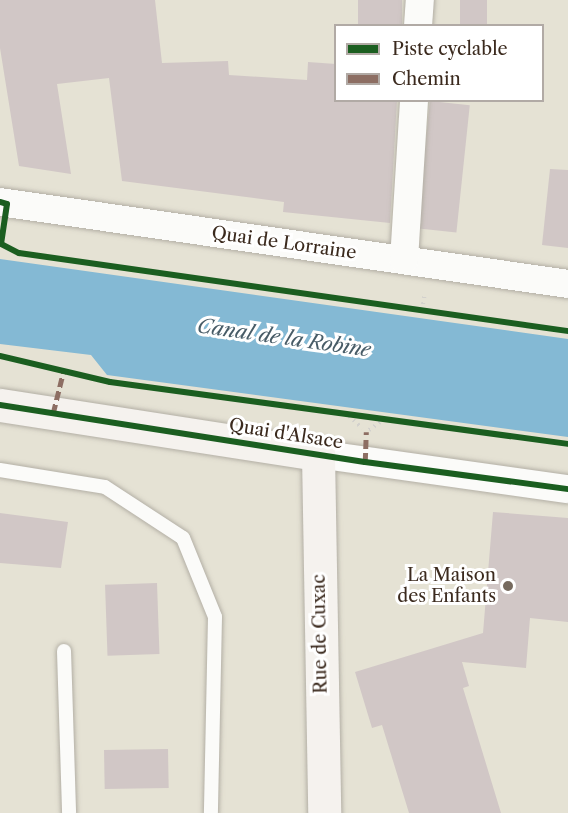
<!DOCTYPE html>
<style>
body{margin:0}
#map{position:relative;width:568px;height:813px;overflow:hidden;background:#e5e2d4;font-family:"Libre Caslon Text",serif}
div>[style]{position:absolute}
.water>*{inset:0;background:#84b9d4}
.building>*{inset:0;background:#d1c7c6;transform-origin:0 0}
.path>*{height:4px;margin-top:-2px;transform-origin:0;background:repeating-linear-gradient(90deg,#d3d1cd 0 1.5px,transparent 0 6px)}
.roads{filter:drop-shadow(0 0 2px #b3afa5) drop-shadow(0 0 2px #b3afa5)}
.lane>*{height:14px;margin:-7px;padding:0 7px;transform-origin:7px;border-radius:7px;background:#fbfbf9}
.street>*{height:28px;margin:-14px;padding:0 14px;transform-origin:14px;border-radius:14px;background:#fbfbf9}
.secondary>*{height:33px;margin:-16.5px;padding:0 16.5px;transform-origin:16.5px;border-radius:16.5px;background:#f5f2ee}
.quiet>*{height:4.5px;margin-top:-2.25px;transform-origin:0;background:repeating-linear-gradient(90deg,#8d6e63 0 9px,transparent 0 13.5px)}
.cycleway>*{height:6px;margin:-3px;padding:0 3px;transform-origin:3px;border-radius:3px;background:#1b5e20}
.dots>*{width:16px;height:16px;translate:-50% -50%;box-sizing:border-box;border:3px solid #fff;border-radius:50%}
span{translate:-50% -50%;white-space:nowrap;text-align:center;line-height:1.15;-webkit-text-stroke:6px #fff;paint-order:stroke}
.street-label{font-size:18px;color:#3b2a1e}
.poi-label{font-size:18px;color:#3b2a1e}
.right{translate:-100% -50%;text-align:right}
.water-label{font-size:20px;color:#485c67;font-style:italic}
.legend{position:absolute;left:334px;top:24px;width:210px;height:78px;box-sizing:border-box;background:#fff;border:2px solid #b1aaa5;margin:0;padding:8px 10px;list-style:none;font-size:18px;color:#3b2a1e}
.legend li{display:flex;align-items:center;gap:12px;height:30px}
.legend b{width:30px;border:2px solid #b1aaa5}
</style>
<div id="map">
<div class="water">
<i style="clip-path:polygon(0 259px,568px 339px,568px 437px,107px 375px,91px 355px,0 344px)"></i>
</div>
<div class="building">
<i style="clip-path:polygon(0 0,155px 0,162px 63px,228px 61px,229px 75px,307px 80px,308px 62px,336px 64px,336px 100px,397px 100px,390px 223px,283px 212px,284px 202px,122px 181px,109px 78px,57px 84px,71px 174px,19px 166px,0 48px)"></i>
<i style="left:358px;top:0;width:44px;height:26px"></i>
<i style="left:460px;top:0;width:27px;height:26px"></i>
<i style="left:430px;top:101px;width:40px;height:128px;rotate:6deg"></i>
<i style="clip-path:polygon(550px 169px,568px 170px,568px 248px,542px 245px)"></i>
<i style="clip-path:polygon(493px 512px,568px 518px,568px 622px,530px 618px,526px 668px,462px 662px,469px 686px,463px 688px,501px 813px,409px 813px,382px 725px,372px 728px,355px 672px,483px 633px)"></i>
<i style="clip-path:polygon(0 513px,68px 522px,61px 568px,0 563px)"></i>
<i style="left:157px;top:583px;width:71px;height:52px;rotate:88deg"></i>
<i style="left:168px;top:749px;width:39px;height:64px;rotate:89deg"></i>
</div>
<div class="path">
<i style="left:0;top:243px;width:1px;rotate:45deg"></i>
<i style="left:422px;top:310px;width:17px;rotate:-80deg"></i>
<i style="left:349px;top:416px;width:18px;rotate:43deg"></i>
<i style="left:369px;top:430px;width:21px;rotate:-35deg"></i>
</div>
<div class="roads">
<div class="lane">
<i style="left:0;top:470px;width:106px;rotate:9.2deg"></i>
<i style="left:105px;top:487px;width:93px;rotate:33.2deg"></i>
<i style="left:183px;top:538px;width:85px;rotate:67.9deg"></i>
<i style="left:215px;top:617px;width:196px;rotate:91.2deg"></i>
<i style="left:64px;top:651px;width:162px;rotate:88.2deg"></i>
</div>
<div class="street">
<i style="left:418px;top:26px;width:26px;rotate:-86deg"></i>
<i style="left:0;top:202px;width:574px;rotate:8.21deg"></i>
<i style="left:404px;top:260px;width:160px;rotate:-86.4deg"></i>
<i style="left:318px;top:454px;width:252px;rotate:8deg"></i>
</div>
<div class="secondary">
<i style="left:0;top:405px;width:322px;rotate:8.8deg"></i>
<i style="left:318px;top:454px;width:359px;rotate:89deg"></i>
</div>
</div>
<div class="quiet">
<i style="left:53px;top:413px;width:45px;rotate:-76deg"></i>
<i style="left:365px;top:462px;width:30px;rotate:-88deg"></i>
</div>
<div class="cycleway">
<i style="left:0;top:202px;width:7px;rotate:16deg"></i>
<i style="left:7px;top:204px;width:40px;rotate:98.5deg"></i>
<i style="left:1px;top:244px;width:20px;rotate:27deg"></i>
<i style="left:19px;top:253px;width:555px;rotate:8.09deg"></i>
<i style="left:0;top:356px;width:113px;rotate:13.3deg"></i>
<i style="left:110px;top:382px;width:462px;rotate:7.7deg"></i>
<i style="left:0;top:405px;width:369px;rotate:8.9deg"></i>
<i style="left:365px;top:462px;width:205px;rotate:7.6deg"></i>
</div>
<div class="dots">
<i style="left:508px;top:586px;background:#766a5e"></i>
</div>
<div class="street-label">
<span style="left:284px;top:243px;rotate:8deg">Quai de Lorraine</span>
<span style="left:286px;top:434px;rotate:9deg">Quai d'Alsace</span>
<span style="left:320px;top:634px;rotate:-91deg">Rue de Cuxac</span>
</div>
<div class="poi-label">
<span class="right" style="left:496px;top:586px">La Maison<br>des Enfants</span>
</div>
<div class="water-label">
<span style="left:284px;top:338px;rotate:8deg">Canal de la Robine</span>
</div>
<ul class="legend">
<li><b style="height:8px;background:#1b5e20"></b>Piste cyclable</li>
<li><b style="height:8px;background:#8d6e63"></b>Chemin</li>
</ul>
</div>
